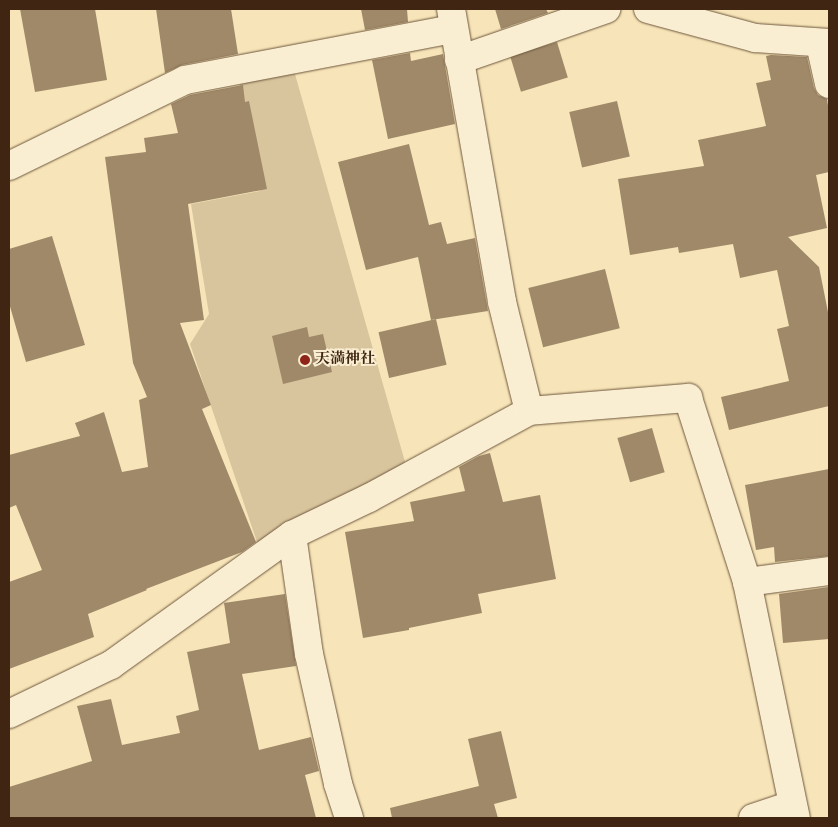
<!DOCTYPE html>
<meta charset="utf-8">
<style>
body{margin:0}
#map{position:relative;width:838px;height:827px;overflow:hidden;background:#f7e5b9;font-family:"Old Standard TT","Noto Serif JP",serif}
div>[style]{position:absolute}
.green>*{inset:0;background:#d8c59d}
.building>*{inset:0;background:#9f8969;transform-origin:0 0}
.roads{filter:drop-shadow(0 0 1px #6e563c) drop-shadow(0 0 1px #6e563c)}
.minor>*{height:28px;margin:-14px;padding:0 14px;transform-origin:14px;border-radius:14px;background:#faeed2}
.dots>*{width:14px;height:14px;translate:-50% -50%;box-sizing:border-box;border:2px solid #faeed2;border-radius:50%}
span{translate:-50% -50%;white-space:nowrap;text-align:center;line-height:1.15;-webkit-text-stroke:4px #faeed2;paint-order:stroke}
.poi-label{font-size:15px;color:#402612;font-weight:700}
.left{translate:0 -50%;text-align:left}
.frame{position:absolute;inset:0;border:10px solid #402612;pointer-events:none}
</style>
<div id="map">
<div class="green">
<i style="clip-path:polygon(291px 60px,409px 476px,258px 545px,190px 344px,209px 314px,191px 204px,260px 191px,237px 70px)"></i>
</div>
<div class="building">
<i style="clip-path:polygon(20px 9px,95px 9px,107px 80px,35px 92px)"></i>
<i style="clip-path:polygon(156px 9px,231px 9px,238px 54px,182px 65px,165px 73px)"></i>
<i style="clip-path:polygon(361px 9px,407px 9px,408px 22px,365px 30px)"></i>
<i style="clip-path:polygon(495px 9px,546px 9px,548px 13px,501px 29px)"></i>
<i style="left:557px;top:42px;width:37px;height:49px;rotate:73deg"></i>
<i style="clip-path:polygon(410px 53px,411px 61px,443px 54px,455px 124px,388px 139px,372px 60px)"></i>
<i style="clip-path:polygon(771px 55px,807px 57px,814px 88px,818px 95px,827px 99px,829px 112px,829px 172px,816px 175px,827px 228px,788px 237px,819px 267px,829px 317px,829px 406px,729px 430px,721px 397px,789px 381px,777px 329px,789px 326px,777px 270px,740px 278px,733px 244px,679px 253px,678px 247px,630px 255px,618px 179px,704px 166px,698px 140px,766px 126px,756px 83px,771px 80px,766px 56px)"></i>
<i style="clip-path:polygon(243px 85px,245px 102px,249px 101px,267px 189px,188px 204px,204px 320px,180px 323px,211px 405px,202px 409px,256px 542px,242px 552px,146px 589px,147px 590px,88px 614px,94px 637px,9px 669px,9px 582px,42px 570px,16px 505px,9px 508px,9px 455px,80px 436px,75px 423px,104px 412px,122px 472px,148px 467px,139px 400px,147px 397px,133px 363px,105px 157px,146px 152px,144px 138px,178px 133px,171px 104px,190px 95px)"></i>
<i style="left:617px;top:101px;width:57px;height:49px;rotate:77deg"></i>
<i style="clip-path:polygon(409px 144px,429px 225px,441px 222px,447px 244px,475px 238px,488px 311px,431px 320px,418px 257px,366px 270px,338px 162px)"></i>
<i style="clip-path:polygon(52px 236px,85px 345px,26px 362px,9px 303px,9px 249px)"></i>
<i style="left:605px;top:269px;width:61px;height:79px;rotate:76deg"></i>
<i style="left:436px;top:319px;width:47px;height:59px;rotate:77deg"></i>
<i style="clip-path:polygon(307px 327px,309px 337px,323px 334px,332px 372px,283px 384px,272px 336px)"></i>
<i style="left:652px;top:428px;width:46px;height:36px;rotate:74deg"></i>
<i style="clip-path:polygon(490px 453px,503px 502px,540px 495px,556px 579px,478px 594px,482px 613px,409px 628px,409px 630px,363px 638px,345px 532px,414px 521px,410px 502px,465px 491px,459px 467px,479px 456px)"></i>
<i style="clip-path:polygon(829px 469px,829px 556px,775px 562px,774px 547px,756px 550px,745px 485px)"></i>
<i style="clip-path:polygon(829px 587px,829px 639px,783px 643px,779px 594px)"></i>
<i style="clip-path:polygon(285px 594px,296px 666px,242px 674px,259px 750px,311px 737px,319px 771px,305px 775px,316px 818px,9px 818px,9px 787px,92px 761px,77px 706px,111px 699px,122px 745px,180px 733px,176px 716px,199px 710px,187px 652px,230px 643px,224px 603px)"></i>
<i style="clip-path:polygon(501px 731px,517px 798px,494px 804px,498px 818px,392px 818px,390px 808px,479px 786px,468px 739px)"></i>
</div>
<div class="roads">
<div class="minor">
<i style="left:451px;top:9px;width:297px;rotate:80.1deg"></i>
<i style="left:502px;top:302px;width:112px;rotate:76.1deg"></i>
<i style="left:648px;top:9px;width:111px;rotate:15.2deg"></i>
<i style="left:755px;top:38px;width:74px;rotate:3.9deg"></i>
<i style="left:820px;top:44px;width:41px;rotate:77.3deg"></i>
<i style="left:459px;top:60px;width:156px;rotate:-19.1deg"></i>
<i style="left:9px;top:166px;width:196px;rotate:-26deg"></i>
<i style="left:185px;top:80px;width:273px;rotate:-10.8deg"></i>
<i style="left:292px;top:535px;width:120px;rotate:81.9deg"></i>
<i style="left:309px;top:654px;width:133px;rotate:77.4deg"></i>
<i style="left:338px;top:784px;width:36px;rotate:72deg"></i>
<i style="left:747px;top:582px;width:83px;rotate:-7.6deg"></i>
<i style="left:9px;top:714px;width:113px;rotate:-25.7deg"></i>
<i style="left:111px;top:665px;width:223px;rotate:-35.7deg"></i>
<i style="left:292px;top:535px;width:85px;rotate:-25.7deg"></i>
<i style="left:369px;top:498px;width:182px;rotate:-28.5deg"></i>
<i style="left:529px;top:411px;width:160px;rotate:-4.7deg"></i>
<i style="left:688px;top:398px;width:193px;rotate:72.2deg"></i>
<i style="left:747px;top:582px;width:241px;rotate:78.3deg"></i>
<i style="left:753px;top:818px;width:41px;rotate:-18.4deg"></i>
</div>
</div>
<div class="dots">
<i style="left:305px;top:360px;background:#8f2418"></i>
</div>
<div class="poi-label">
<span class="left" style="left:315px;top:360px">天満神社</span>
</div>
<div class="frame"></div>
</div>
